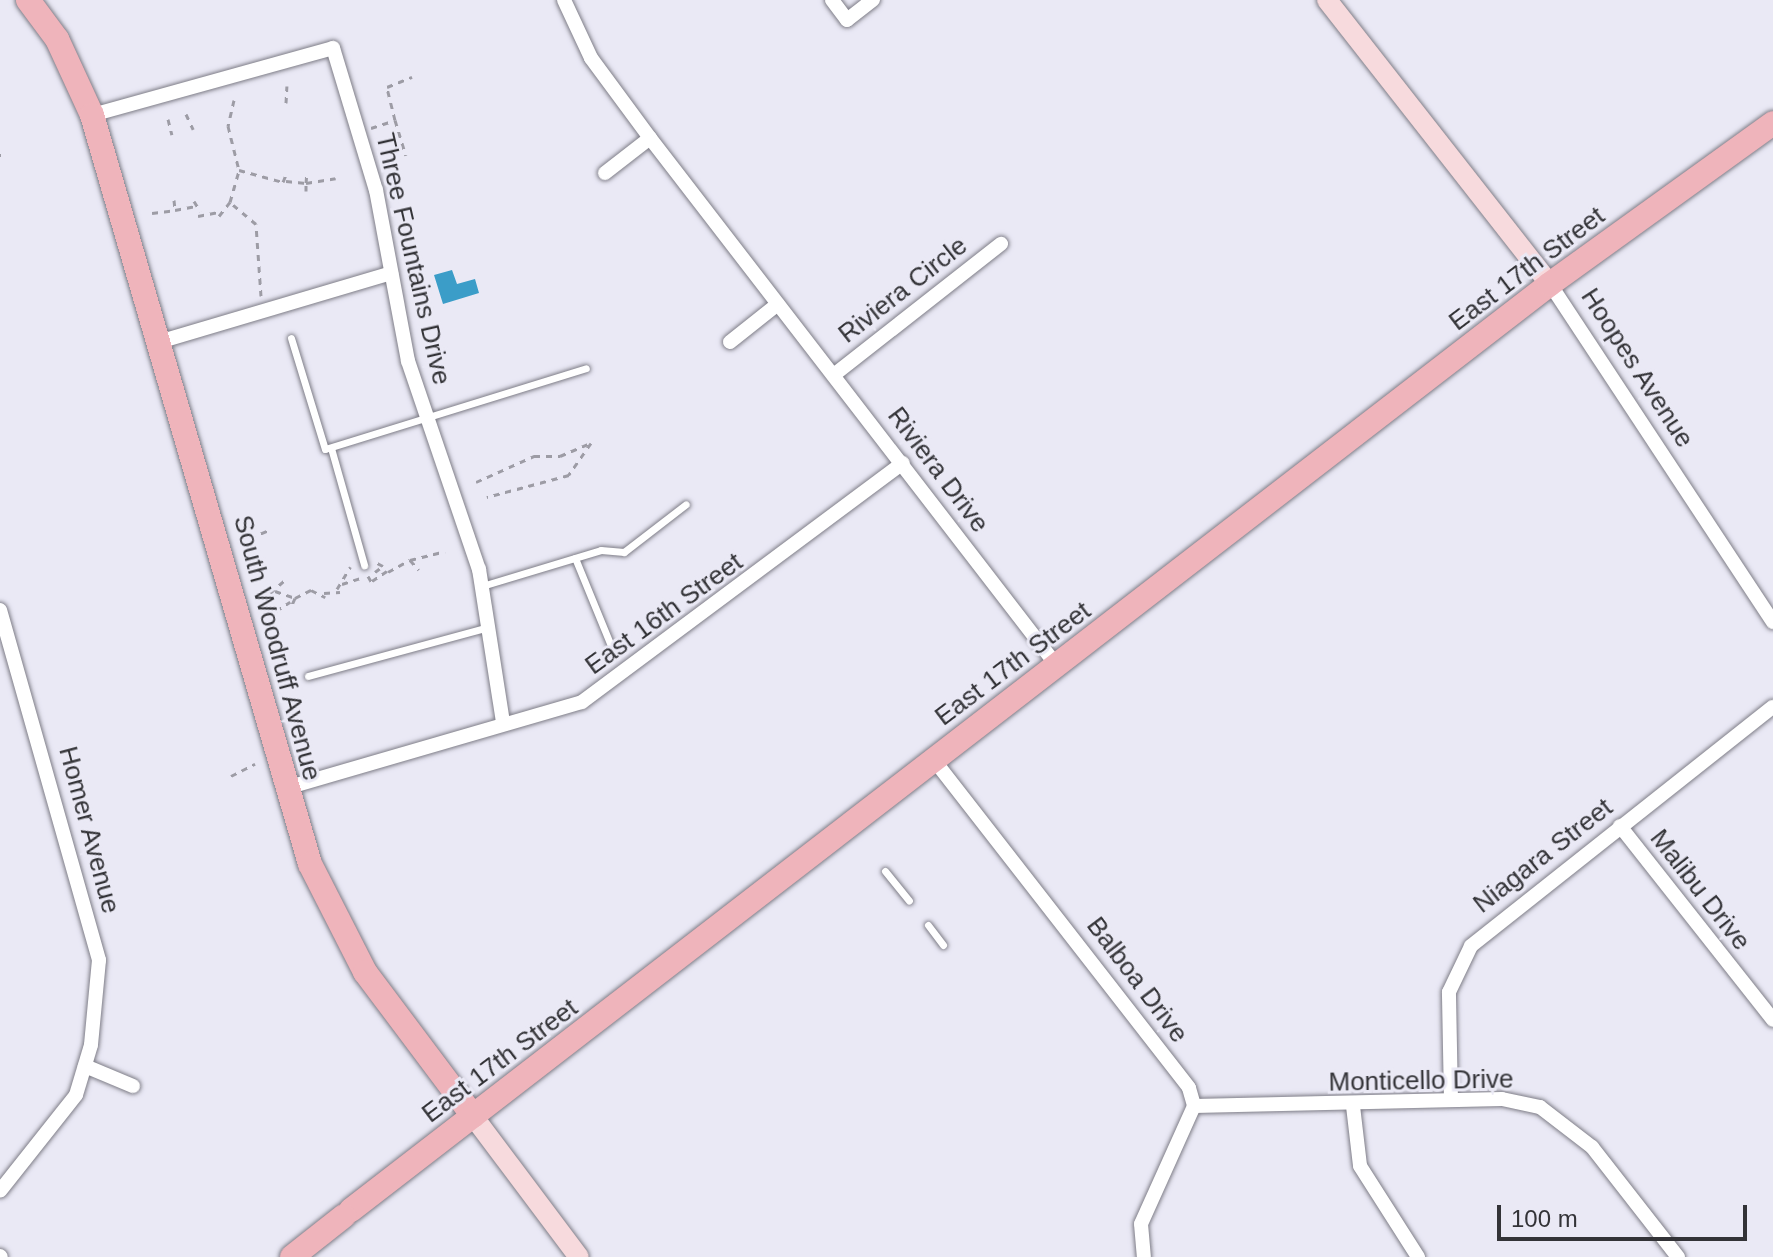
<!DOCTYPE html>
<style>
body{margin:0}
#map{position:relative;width:1773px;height:1257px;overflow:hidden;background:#eae9f5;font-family:Arial,sans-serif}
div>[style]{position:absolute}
.water>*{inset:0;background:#3b9dc8}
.path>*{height:3px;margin-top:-1.5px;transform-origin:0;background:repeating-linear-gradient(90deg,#9d9ca5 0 6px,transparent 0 12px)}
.roads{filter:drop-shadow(0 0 2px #7e7d87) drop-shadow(0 0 2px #7e7d87)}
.lane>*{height:7px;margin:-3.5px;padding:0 3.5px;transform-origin:3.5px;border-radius:3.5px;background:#fff}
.street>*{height:14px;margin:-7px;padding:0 7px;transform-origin:7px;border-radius:7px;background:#fff}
.secondary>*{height:20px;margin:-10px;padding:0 10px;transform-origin:10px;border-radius:10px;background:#f7dadd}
.primary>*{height:24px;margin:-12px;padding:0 12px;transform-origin:12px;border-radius:12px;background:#efb4bb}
span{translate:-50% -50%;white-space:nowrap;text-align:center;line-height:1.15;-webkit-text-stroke:6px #eae9f5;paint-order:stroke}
.street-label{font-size:26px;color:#333337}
.scale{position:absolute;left:1497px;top:1205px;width:250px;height:36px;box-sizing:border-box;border:4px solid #333337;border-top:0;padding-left:10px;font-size:24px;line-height:28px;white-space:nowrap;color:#333337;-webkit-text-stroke:6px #eae9f5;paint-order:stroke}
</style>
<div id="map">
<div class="water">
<i style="clip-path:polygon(452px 270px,457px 284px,475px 279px,479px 293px,443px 304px,434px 275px)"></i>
</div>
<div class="path">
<i style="left:234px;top:100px;width:27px;rotate:103deg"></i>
<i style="left:228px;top:126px;width:45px;rotate:76deg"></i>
<i style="left:286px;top:103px;width:17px;rotate:-87deg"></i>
<i style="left:186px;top:114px;width:17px;rotate:65deg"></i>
<i style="left:168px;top:119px;width:16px;rotate:76deg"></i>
<i style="left:395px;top:120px;width:37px;rotate:73deg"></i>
<i style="left:371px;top:128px;width:25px;rotate:-18deg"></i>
<i style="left:395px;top:120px;width:34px;rotate:-104deg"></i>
<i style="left:387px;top:87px;width:27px;rotate:-22deg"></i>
<i style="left:0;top:155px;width:1px"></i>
<i style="left:286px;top:181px;width:20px;rotate:6deg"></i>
<i style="left:306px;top:183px;width:11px;rotate:-85deg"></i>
<i style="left:306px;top:191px;width:8px;rotate:-90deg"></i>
<i style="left:306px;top:183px;width:30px;rotate:-9deg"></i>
<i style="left:174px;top:200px;width:10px;rotate:84deg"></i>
<i style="left:175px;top:210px;width:20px;rotate:-11deg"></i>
<i style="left:194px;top:201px;width:12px;rotate:59deg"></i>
<i style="left:152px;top:213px;width:23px;rotate:-7deg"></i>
<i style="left:198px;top:216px;width:21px;rotate:-11deg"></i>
<i style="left:219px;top:216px;width:18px;rotate:-52deg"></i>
<i style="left:261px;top:296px;width:72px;rotate:-94deg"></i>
<i style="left:256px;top:224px;width:34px;rotate:-140deg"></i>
<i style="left:230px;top:202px;width:33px;rotate:-74deg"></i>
<i style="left:239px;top:170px;width:46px;rotate:15.3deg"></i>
<i style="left:283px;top:182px;width:11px;rotate:-68deg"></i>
<i style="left:476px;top:482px;width:64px;rotate:-24.1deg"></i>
<i style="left:534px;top:456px;width:26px"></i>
<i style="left:560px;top:456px;width:34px;rotate:-23deg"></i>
<i style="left:591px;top:443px;width:39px;rotate:125deg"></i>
<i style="left:569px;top:475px;width:85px;rotate:165deg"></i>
<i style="left:250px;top:538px;width:23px;rotate:-23deg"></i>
<i style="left:410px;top:560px;width:36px;rotate:-14deg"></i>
<i style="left:375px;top:572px;width:10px;rotate:-37deg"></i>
<i style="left:383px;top:566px;width:9px;rotate:-153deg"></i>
<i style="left:388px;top:572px;width:25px;rotate:-29deg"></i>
<i style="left:410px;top:560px;width:13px;rotate:48deg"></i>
<i style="left:368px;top:576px;width:8px;rotate:60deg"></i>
<i style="left:372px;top:581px;width:18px;rotate:-34deg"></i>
<i style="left:342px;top:584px;width:20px;rotate:-18deg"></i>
<i style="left:337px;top:589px;width:26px;rotate:-59deg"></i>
<i style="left:275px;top:591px;width:21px;rotate:19deg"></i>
<i style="left:295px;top:598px;width:10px;rotate:114deg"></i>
<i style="left:270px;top:593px;width:23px;rotate:-41deg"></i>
<i style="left:324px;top:593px;width:16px;rotate:-4deg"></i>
<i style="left:295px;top:598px;width:18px;rotate:-27deg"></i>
<i style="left:311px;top:590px;width:16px;rotate:27deg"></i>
<i style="left:276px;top:611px;width:17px;rotate:-33deg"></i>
<i style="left:231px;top:776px;width:27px;rotate:-27deg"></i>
</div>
<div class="roads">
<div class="lane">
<i style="left:291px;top:338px;width:116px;rotate:73deg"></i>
<i style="left:325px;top:449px;width:273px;rotate:-17.2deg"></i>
<i style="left:331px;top:448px;width:122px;rotate:74.2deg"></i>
<i style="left:575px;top:558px;width:97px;rotate:67.7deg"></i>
<i style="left:482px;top:586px;width:124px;rotate:-16.8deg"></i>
<i style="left:601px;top:550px;width:23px;rotate:5deg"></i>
<i style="left:624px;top:552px;width:78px;rotate:-37.7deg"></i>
<i style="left:308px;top:676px;width:187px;rotate:-15.2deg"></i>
<i style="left:885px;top:871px;width:38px;rotate:51deg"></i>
<i style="left:928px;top:925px;width:25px;rotate:53deg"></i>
</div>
<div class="street">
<i style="left:564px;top:0;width:64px;rotate:65deg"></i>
<i style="left:591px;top:58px;width:99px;rotate:53.6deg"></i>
<i style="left:650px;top:138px;width:667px;rotate:52.37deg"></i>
<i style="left:832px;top:0;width:25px;rotate:53deg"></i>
<i style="left:847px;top:20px;width:33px;rotate:-38deg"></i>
<i style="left:92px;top:115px;width:250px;rotate:-15.5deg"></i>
<i style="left:333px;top:48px;width:148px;rotate:73.2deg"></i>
<i style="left:376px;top:190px;width:174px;rotate:79.4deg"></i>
<i style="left:408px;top:361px;width:220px;rotate:71.2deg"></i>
<i style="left:479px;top:569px;width:156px;rotate:81.1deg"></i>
<i style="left:605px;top:173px;width:57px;rotate:-37.9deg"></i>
<i style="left:1550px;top:284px;width:405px;rotate:56.6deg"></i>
<i style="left:162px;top:341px;width:239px;rotate:-16.5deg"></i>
<i style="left:730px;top:342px;width:61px;rotate:-38.4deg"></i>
<i style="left:835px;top:374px;width:211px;rotate:-38.1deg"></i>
<i style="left:0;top:610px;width:364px;rotate:74.2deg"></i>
<i style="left:99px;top:960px;width:85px;rotate:95.4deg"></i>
<i style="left:91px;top:1045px;width:52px;rotate:106.7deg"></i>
<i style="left:76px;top:1095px;width:122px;rotate:128.4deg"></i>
<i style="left:934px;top:760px;width:415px;rotate:52.1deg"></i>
<i style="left:1189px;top:1088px;width:19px;rotate:74deg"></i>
<i style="left:1194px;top:1106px;width:129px;rotate:114.2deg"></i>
<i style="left:1141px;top:1224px;width:33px;rotate:85deg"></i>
<i style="left:286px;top:788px;width:308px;rotate:-16.2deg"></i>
<i style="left:582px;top:702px;width:400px;rotate:-36.7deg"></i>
<i style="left:1620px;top:826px;width:247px;rotate:51.7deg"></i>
<i style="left:85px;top:1066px;width:52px;rotate:22.6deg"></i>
<i style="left:1451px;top:1100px;width:108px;rotate:-91.1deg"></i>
<i style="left:1449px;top:992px;width:51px;rotate:-64.4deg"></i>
<i style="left:1471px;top:946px;width:385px;rotate:-38.4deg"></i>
<i style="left:1194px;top:1106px;width:308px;rotate:-1.3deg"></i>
<i style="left:1502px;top:1099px;width:39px;rotate:12deg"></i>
<i style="left:1540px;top:1107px;width:66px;rotate:37.6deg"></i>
<i style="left:1592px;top:1147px;width:140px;rotate:52deg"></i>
<i style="left:1353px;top:1106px;width:60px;rotate:83.3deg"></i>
<i style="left:1360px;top:1166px;width:108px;rotate:57.5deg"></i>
<i style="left:0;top:1256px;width:1px;rotate:45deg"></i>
</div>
<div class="secondary">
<i style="left:1327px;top:0;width:361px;rotate:51.9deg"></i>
<i style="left:473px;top:1116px;width:176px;rotate:53.1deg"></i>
</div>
<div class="primary">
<i style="left:28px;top:0;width:49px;rotate:53.4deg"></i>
<i style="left:57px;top:39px;width:84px;rotate:65.3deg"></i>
<i style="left:92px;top:115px;width:780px;rotate:73.77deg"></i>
<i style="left:310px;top:864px;width:121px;rotate:63deg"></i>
<i style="left:365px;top:972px;width:180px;rotate:53.1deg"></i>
<i style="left:351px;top:1210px;width:1515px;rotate:-37.68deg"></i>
<i style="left:1550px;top:284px;width:275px;rotate:-35.8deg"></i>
<i style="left:292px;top:1257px;width:66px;rotate:-38.3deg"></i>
</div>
</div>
<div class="street-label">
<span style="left:413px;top:259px;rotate:77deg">Three Fountains Drive</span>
<span style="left:1527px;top:269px;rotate:-37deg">East 17th Street</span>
<span style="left:903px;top:290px;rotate:-38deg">Riviera Circle</span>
<span style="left:1637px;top:368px;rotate:57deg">Hoopes Avenue</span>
<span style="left:938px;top:470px;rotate:53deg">Riviera Drive</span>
<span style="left:664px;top:614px;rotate:-36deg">East 16th Street</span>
<span style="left:277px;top:648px;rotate:75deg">South Woodruff Avenue</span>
<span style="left:1013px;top:664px;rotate:-37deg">East 17th Street</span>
<span style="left:89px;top:830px;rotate:75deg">Homer Avenue</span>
<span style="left:1543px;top:856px;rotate:-38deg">Niagara Street</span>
<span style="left:1700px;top:890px;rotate:52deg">Malibu Drive</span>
<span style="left:1137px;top:980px;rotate:53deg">Balboa Drive</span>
<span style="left:500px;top:1061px;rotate:-37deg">East 17th Street</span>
<span style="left:1421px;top:1081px;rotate:-1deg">Monticello Drive</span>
</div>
<div class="scale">100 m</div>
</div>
